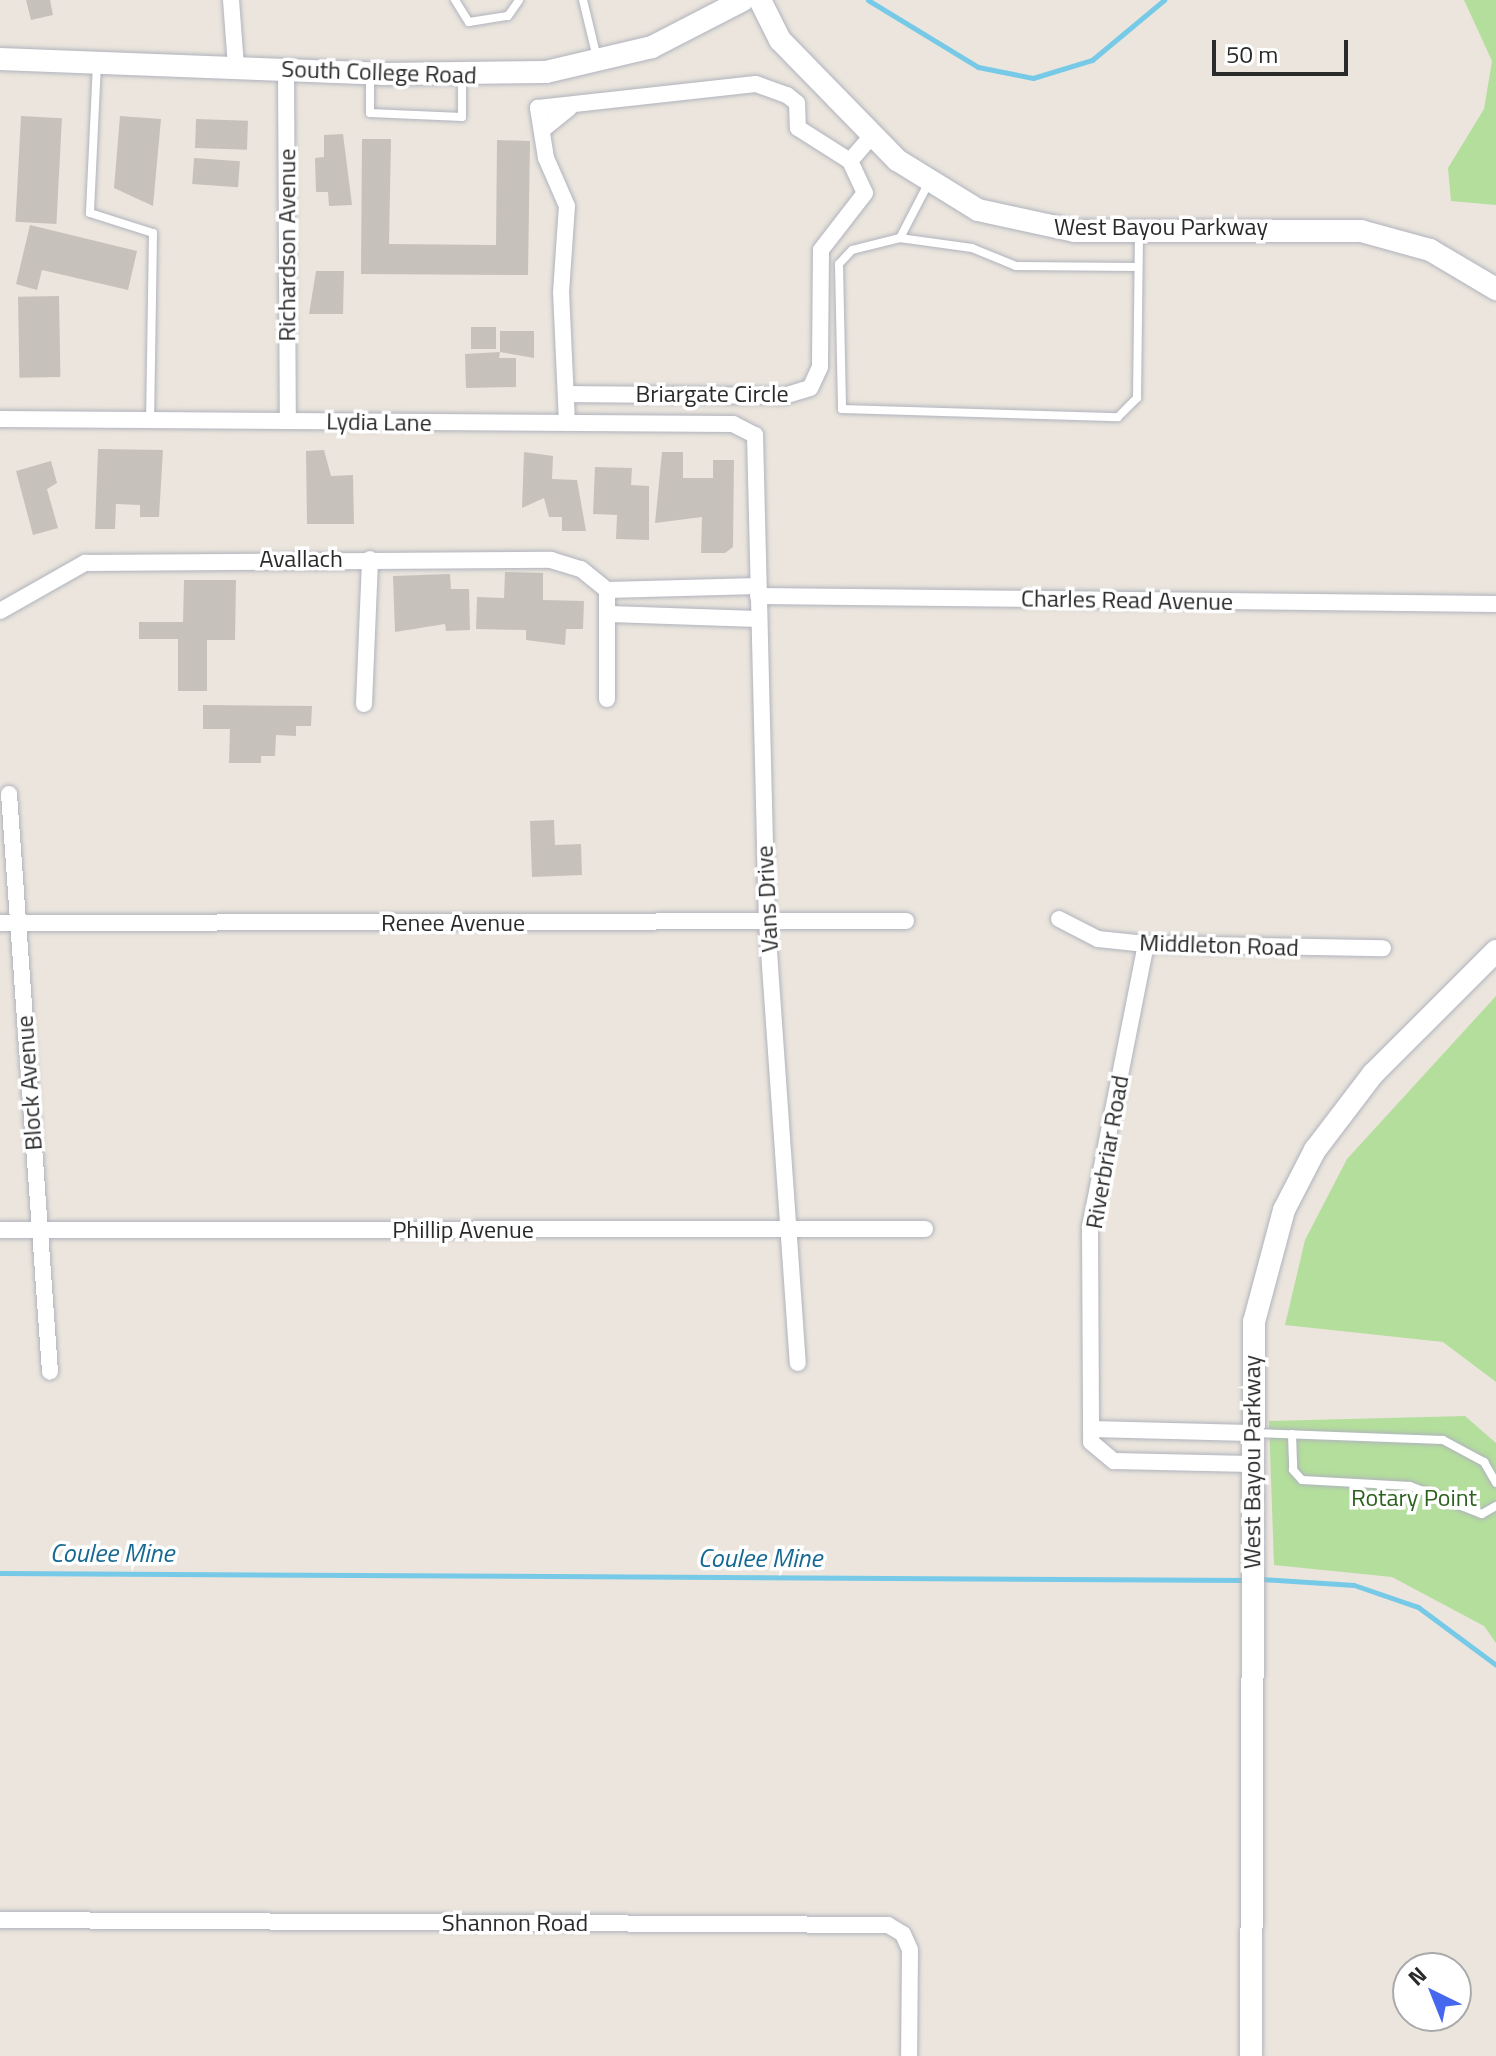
<!DOCTYPE html>
<style>
body{margin:0}
#map{position:relative;width:1496px;height:2056px;overflow:hidden;background:#ebe5dd;font-family:"Titillium Web",sans-serif}
div>[style]{position:absolute}
.green>*{inset:0;background:#b4de9c}
.stream>*{height:5px;margin:-2.5px;padding:0 2.5px;transform-origin:2.5px;border-radius:2.5px;background:#76cae7}
.building>*{inset:0;background:#c7c1bc;transform-origin:0 0}
.roads{filter:drop-shadow(0 0 2px #b0b3bd) drop-shadow(0 0 2px #b0b3bd)}
.lane>*{height:8px;margin:-4px;padding:0 4px;transform-origin:4px;border-radius:4px;background:#fff}
.street>*{height:16px;margin:-8px;padding:0 8px;transform-origin:8px;border-radius:8px;background:#fff}
.secondary>*{height:22px;margin:-11px;padding:0 11px;transform-origin:11px;border-radius:11px;background:#fff}
span{translate:-50% -50%;white-space:nowrap;text-align:center;line-height:1.15;-webkit-text-stroke:7px #fff;paint-order:stroke}
.street-label{font-size:24px;color:#2a2a2a}
.park-label{font-size:24px;color:#2d621e}
.water-label{font-size:26px;color:#166992;font-style:italic}
.north{position:absolute;left:1392px;top:1952px;width:80px;height:80px;box-sizing:border-box;background:#fff;border:2px solid #aaa;border-radius:50%;rotate:317deg;font-size:22px;font-weight:700;line-height:32px;text-align:center;color:#2a2a2a}
.north::after{content:'';display:block;margin:auto;width:28px;height:36px;background:#4668ee;clip-path:polygon(50% 0,100% 100%,50% 72%,0 100%)}
.scale{position:absolute;left:1212px;top:40px;width:136px;height:36px;box-sizing:border-box;border:4px solid #2a2a2a;border-top:0;padding-left:10px;font-size:24px;line-height:28px;white-space:nowrap;color:#2a2a2a;-webkit-text-stroke:6px #fff;paint-order:stroke}
</style>
<div id="map">
<div class="green">
<i style="clip-path:polygon(1464px 0,1496px 0,1496px 205px,1451px 201px,1448px 168px,1484px 109px,1492px 61px)"></i>
<i style="clip-path:polygon(1496px 996px,1496px 1382px,1443px 1342px,1285px 1325px,1305px 1240px,1347px 1159px)"></i>
<i style="clip-path:polygon(1465px 1416px,1496px 1443px,1496px 1643px,1484px 1626px,1392px 1577px,1274px 1565px,1269px 1421px)"></i>
</div>
<div class="stream">
<i style="left:868px;top:0;width:129px;rotate:31.3deg"></i>
<i style="left:978px;top:67px;width:56px;rotate:11.3deg"></i>
<i style="left:1033px;top:78px;width:62px;rotate:-17deg"></i>
<i style="left:1092px;top:60px;width:94px;rotate:-39.8deg"></i>
<i style="left:0;top:1573px;width:1247px;rotate:0.32deg"></i>
<i style="left:1261px;top:1579px;width:93px;rotate:3.7deg"></i>
<i style="left:1354px;top:1585px;width:68px;rotate:19deg"></i>
<i style="left:1418px;top:1607px;width:97px;rotate:36.6deg"></i>
</div>
<div class="building">
<i style="clip-path:polygon(26px 0,50px 0,53px 15px,31px 20px)"></i>
<i style="left:21px;top:116px;width:41px;height:106px;rotate:3deg"></i>
<i style="clip-path:polygon(120px 116px,161px 119px,153px 206px,114px 188px)"></i>
<i style="left:196px;top:119px;width:52px;height:29px;rotate:2deg"></i>
<i style="clip-path:polygon(343px 134px,352px 205px,329px 206px,328px 192px,316px 192px,315px 158px,324px 157px,324px 135px)"></i>
<i style="clip-path:polygon(362px 139px,391px 139px,389px 244px,496px 245px,497px 140px,530px 141px,528px 275px,361px 274px)"></i>
<i style="left:194px;top:158px;width:46px;height:26px;rotate:4deg"></i>
<i style="clip-path:polygon(30px 225px,137px 251px,128px 290px,42px 270px,37px 290px,16px 284px)"></i>
<i style="clip-path:polygon(316px 271px,344px 271px,343px 314px,309px 314px)"></i>
<i style="left:59px;top:296px;width:81px;height:41px;rotate:89deg"></i>
<i style="left:471px;top:327px;width:25px;height:22px"></i>
<i style="clip-path:polygon(500px 331px,534px 331px,534px 358px,500px 352px)"></i>
<i style="clip-path:polygon(500px 352px,499px 358px,516px 358px,516px 387px,466px 388px,465px 354px)"></i>
<i style="clip-path:polygon(98px 449px,163px 450px,159px 517px,140px 517px,140px 505px,116px 504px,115px 529px,95px 529px)"></i>
<i style="clip-path:polygon(324px 450px,331px 476px,353px 475px,354px 524px,307px 524px,306px 451px)"></i>
<i style="clip-path:polygon(524px 452px,553px 456px,552px 479px,577px 480px,586px 531px,562px 531px,562px 517px,549px 517px,544px 498px,522px 508px)"></i>
<i style="clip-path:polygon(662px 452px,683px 452px,683px 478px,713px 478px,713px 460px,734px 460px,733px 547px,725px 553px,701px 553px,702px 517px,655px 523px)"></i>
<i style="clip-path:polygon(51px 461px,57px 483px,47px 489px,58px 528px,33px 535px,16px 471px)"></i>
<i style="clip-path:polygon(595px 467px,632px 468px,631px 485px,649px 486px,649px 540px,616px 539px,617px 515px,593px 514px)"></i>
<i style="clip-path:polygon(505px 572px,543px 573px,543px 600px,584px 601px,583px 629px,566px 629px,565px 645px,526px 640px,526px 630px,476px 629px,477px 597px,504px 598px)"></i>
<i style="clip-path:polygon(450px 574px,451px 589px,469px 589px,470px 630px,446px 631px,445px 624px,395px 632px,393px 576px)"></i>
<i style="clip-path:polygon(184px 580px,236px 580px,235px 640px,207px 640px,207px 691px,178px 691px,178px 639px,139px 639px,139px 622px,183px 622px)"></i>
<i style="clip-path:polygon(203px 705px,312px 706px,311px 726px,296px 726px,296px 736px,276px 735px,275px 756px,261px 756px,261px 763px,229px 763px,230px 729px,203px 729px)"></i>
<i style="clip-path:polygon(554px 820px,555px 845px,581px 844px,582px 875px,532px 877px,530px 821px)"></i>
</div>
<div class="roads">
<div class="lane">
<i style="left:455px;top:0;width:26px;rotate:58deg"></i>
<i style="left:469px;top:22px;width:39px;rotate:-9deg"></i>
<i style="left:508px;top:16px;width:19px;rotate:-55deg"></i>
<i style="left:583px;top:0;width:60px;rotate:76.4deg"></i>
<i style="left:97px;top:63px;width:150px;rotate:92.7deg"></i>
<i style="left:90px;top:213px;width:66px;rotate:17.6deg"></i>
<i style="left:153px;top:233px;width:186px;rotate:90.9deg"></i>
<i style="left:370px;top:76px;width:37px;rotate:90deg"></i>
<i style="left:370px;top:113px;width:92px;rotate:2.5deg"></i>
<i style="left:462px;top:117px;width:41px;rotate:-90deg"></i>
<i style="left:900px;top:238px;width:61px;rotate:-62.6deg"></i>
<i style="left:1138px;top:267px;width:122px;rotate:-179.5deg"></i>
<i style="left:1016px;top:266px;width:48px;rotate:-157.8deg"></i>
<i style="left:972px;top:248px;width:73px;rotate:-172.1deg"></i>
<i style="left:900px;top:238px;width:49px;rotate:166deg"></i>
<i style="left:852px;top:250px;width:19px;rotate:133deg"></i>
<i style="left:839px;top:264px;width:145px;rotate:88.8deg"></i>
<i style="left:842px;top:409px;width:276px;rotate:1.7deg"></i>
<i style="left:1118px;top:417px;width:27px;rotate:-45deg"></i>
<i style="left:1137px;top:398px;width:164px;rotate:-89.3deg"></i>
<i style="left:1255px;top:1433px;width:188px;rotate:2.1deg"></i>
<i style="left:1443px;top:1440px;width:47px;rotate:28.2deg"></i>
<i style="left:1484px;top:1462px;width:24px;rotate:60deg"></i>
<i style="left:1292px;top:1434px;width:36px;rotate:88deg"></i>
<i style="left:1293px;top:1470px;width:13px;rotate:48deg"></i>
<i style="left:1302px;top:1480px;width:108px;rotate:3.2deg"></i>
<i style="left:1410px;top:1486px;width:77px;rotate:21.3deg"></i>
<i style="left:1482px;top:1514px;width:16px;rotate:-30deg"></i>
</div>
<div class="street">
<i style="left:231px;top:0;width:67px;rotate:85.7deg"></i>
<i style="left:286px;top:69px;width:352px;rotate:89.7deg"></i>
<i style="left:542px;top:130px;width:35px;rotate:-39deg"></i>
<i style="left:850px;top:161px;width:35px;rotate:-49deg"></i>
<i style="left:0;top:419px;width:733px;rotate:0.39deg"></i>
<i style="left:733px;top:424px;width:25px;rotate:27deg"></i>
<i style="left:755px;top:435px;width:488px;rotate:88.6deg"></i>
<i style="left:767px;top:923px;width:441px;rotate:86deg"></i>
<i style="left:567px;top:423px;width:130px;rotate:-92.6deg"></i>
<i style="left:561px;top:293px;width:87px;rotate:-86.1deg"></i>
<i style="left:567px;top:206px;width:52px;rotate:-113.6deg"></i>
<i style="left:546px;top:158px;width:51px;rotate:-99.1deg"></i>
<i style="left:538px;top:108px;width:219px;rotate:-6.3deg"></i>
<i style="left:756px;top:84px;width:33px;rotate:20deg"></i>
<i style="left:787px;top:95px;width:13px;rotate:39deg"></i>
<i style="left:797px;top:103px;width:25px;rotate:88deg"></i>
<i style="left:798px;top:128px;width:62px;rotate:32.4deg"></i>
<i style="left:850px;top:161px;width:35px;rotate:65deg"></i>
<i style="left:865px;top:193px;width:72px;rotate:127.7deg"></i>
<i style="left:821px;top:250px;width:117px;rotate:90.5deg"></i>
<i style="left:820px;top:367px;width:23px;rotate:115deg"></i>
<i style="left:810px;top:388px;width:27px;rotate:163deg"></i>
<i style="left:784px;top:396px;width:216px;rotate:-179.5deg"></i>
<i style="left:607px;top:590px;width:151px;rotate:-1.5deg"></i>
<i style="left:758px;top:596px;width:738px;rotate:0.62deg"></i>
<i style="left:0;top:611px;width:98px;rotate:-29.5deg"></i>
<i style="left:85px;top:563px;width:466px;rotate:-0.4deg"></i>
<i style="left:551px;top:560px;width:31px;rotate:17deg"></i>
<i style="left:581px;top:569px;width:33px;rotate:39deg"></i>
<i style="left:607px;top:590px;width:109px;rotate:90deg"></i>
<i style="left:610px;top:614px;width:147px;rotate:1.9deg"></i>
<i style="left:364px;top:704px;width:145px;rotate:-87.6deg"></i>
<i style="left:9px;top:794px;width:579px;rotate:85.94deg"></i>
<i style="left:1059px;top:919px;width:44px;rotate:27.1deg"></i>
<i style="left:1098px;top:939px;width:48px;rotate:5.9deg"></i>
<i style="left:1146px;top:944px;width:237px;rotate:1deg"></i>
<i style="left:0;top:923px;width:906px;rotate:-0.13deg"></i>
<i style="left:1146px;top:944px;width:288px;rotate:101.2deg"></i>
<i style="left:1090px;top:1227px;width:215px;rotate:89.7deg"></i>
<i style="left:1091px;top:1442px;width:30px;rotate:40deg"></i>
<i style="left:1114px;top:1461px;width:137px;rotate:1.3deg"></i>
<i style="left:0;top:1230px;width:925px;rotate:-0.06deg"></i>
<i style="left:1091px;top:1429px;width:159px;rotate:1.4deg"></i>
<i style="left:0;top:1920px;width:888px;rotate:0.32deg"></i>
<i style="left:888px;top:1925px;width:17px;rotate:31deg"></i>
<i style="left:903px;top:1934px;width:17px;rotate:66deg"></i>
<i style="left:910px;top:1950px;width:106px;rotate:90.5deg"></i>
</div>
<div class="secondary">
<i style="left:760px;top:0;width:45px;rotate:63.4deg"></i>
<i style="left:780px;top:40px;width:168px;rotate:45.7deg"></i>
<i style="left:897px;top:160px;width:95px;rotate:31.7deg"></i>
<i style="left:978px;top:210px;width:99px;rotate:12.2deg"></i>
<i style="left:1075px;top:231px;width:286px"></i>
<i style="left:1361px;top:231px;width:72px;rotate:15.4deg"></i>
<i style="left:1430px;top:250px;width:77px;rotate:30.6deg"></i>
<i style="left:0;top:59px;width:382px;rotate:2.2deg"></i>
<i style="left:382px;top:74px;width:164px;rotate:-0.7deg"></i>
<i style="left:546px;top:72px;width:109px;rotate:-13.3deg"></i>
<i style="left:652px;top:47px;width:102px;rotate:-27.3deg"></i>
<i style="left:1251px;top:2056px;width:734px;rotate:-89.77deg"></i>
<i style="left:1254px;top:1322px;width:116px;rotate:-75deg"></i>
<i style="left:1284px;top:1210px;width:68px;rotate:-62.7deg"></i>
<i style="left:1315px;top:1150px;width:96px;rotate:-52.7deg"></i>
<i style="left:1373px;top:1074px;width:174px;rotate:-45deg"></i>
</div>
</div>
<div class="street-label">
<span style="left:379px;top:72px;rotate:2deg">South College Road</span>
<span style="left:1161px;top:227px">West Bayou Parkway</span>
<span style="left:287px;top:245px;rotate:-90deg">Richardson Avenue</span>
<span style="left:712px;top:394px">Briargate Circle</span>
<span style="left:379px;top:422px;rotate:1deg">Lydia Lane</span>
<span style="left:301px;top:559px">Avallach</span>
<span style="left:1127px;top:600px;rotate:1deg">Charles Read Avenue</span>
<span style="left:767px;top:899px;rotate:-93deg">Vans Drive</span>
<span style="left:453px;top:923px">Renee Avenue</span>
<span style="left:1219px;top:945px;rotate:2deg">Middleton Road</span>
<span style="left:29px;top:1083px;rotate:-94deg">Block Avenue</span>
<span style="left:1107px;top:1152px;rotate:-80deg">Riverbriar Road</span>
<span style="left:463px;top:1230px">Phillip Avenue</span>
<span style="left:1252px;top:1462px;rotate:-90deg">West Bayou Parkway</span>
<span style="left:515px;top:1923px">Shannon Road</span>
</div>
<div class="park-label">
<span style="left:1414px;top:1498px">Rotary Point</span>
</div>
<div class="water-label">
<span style="left:112px;top:1553px">Coulee Mine</span>
<span style="left:760px;top:1558px">Coulee Mine</span>
</div>
<div class="north">N</div>
<div class="scale">50 m</div>
</div>
